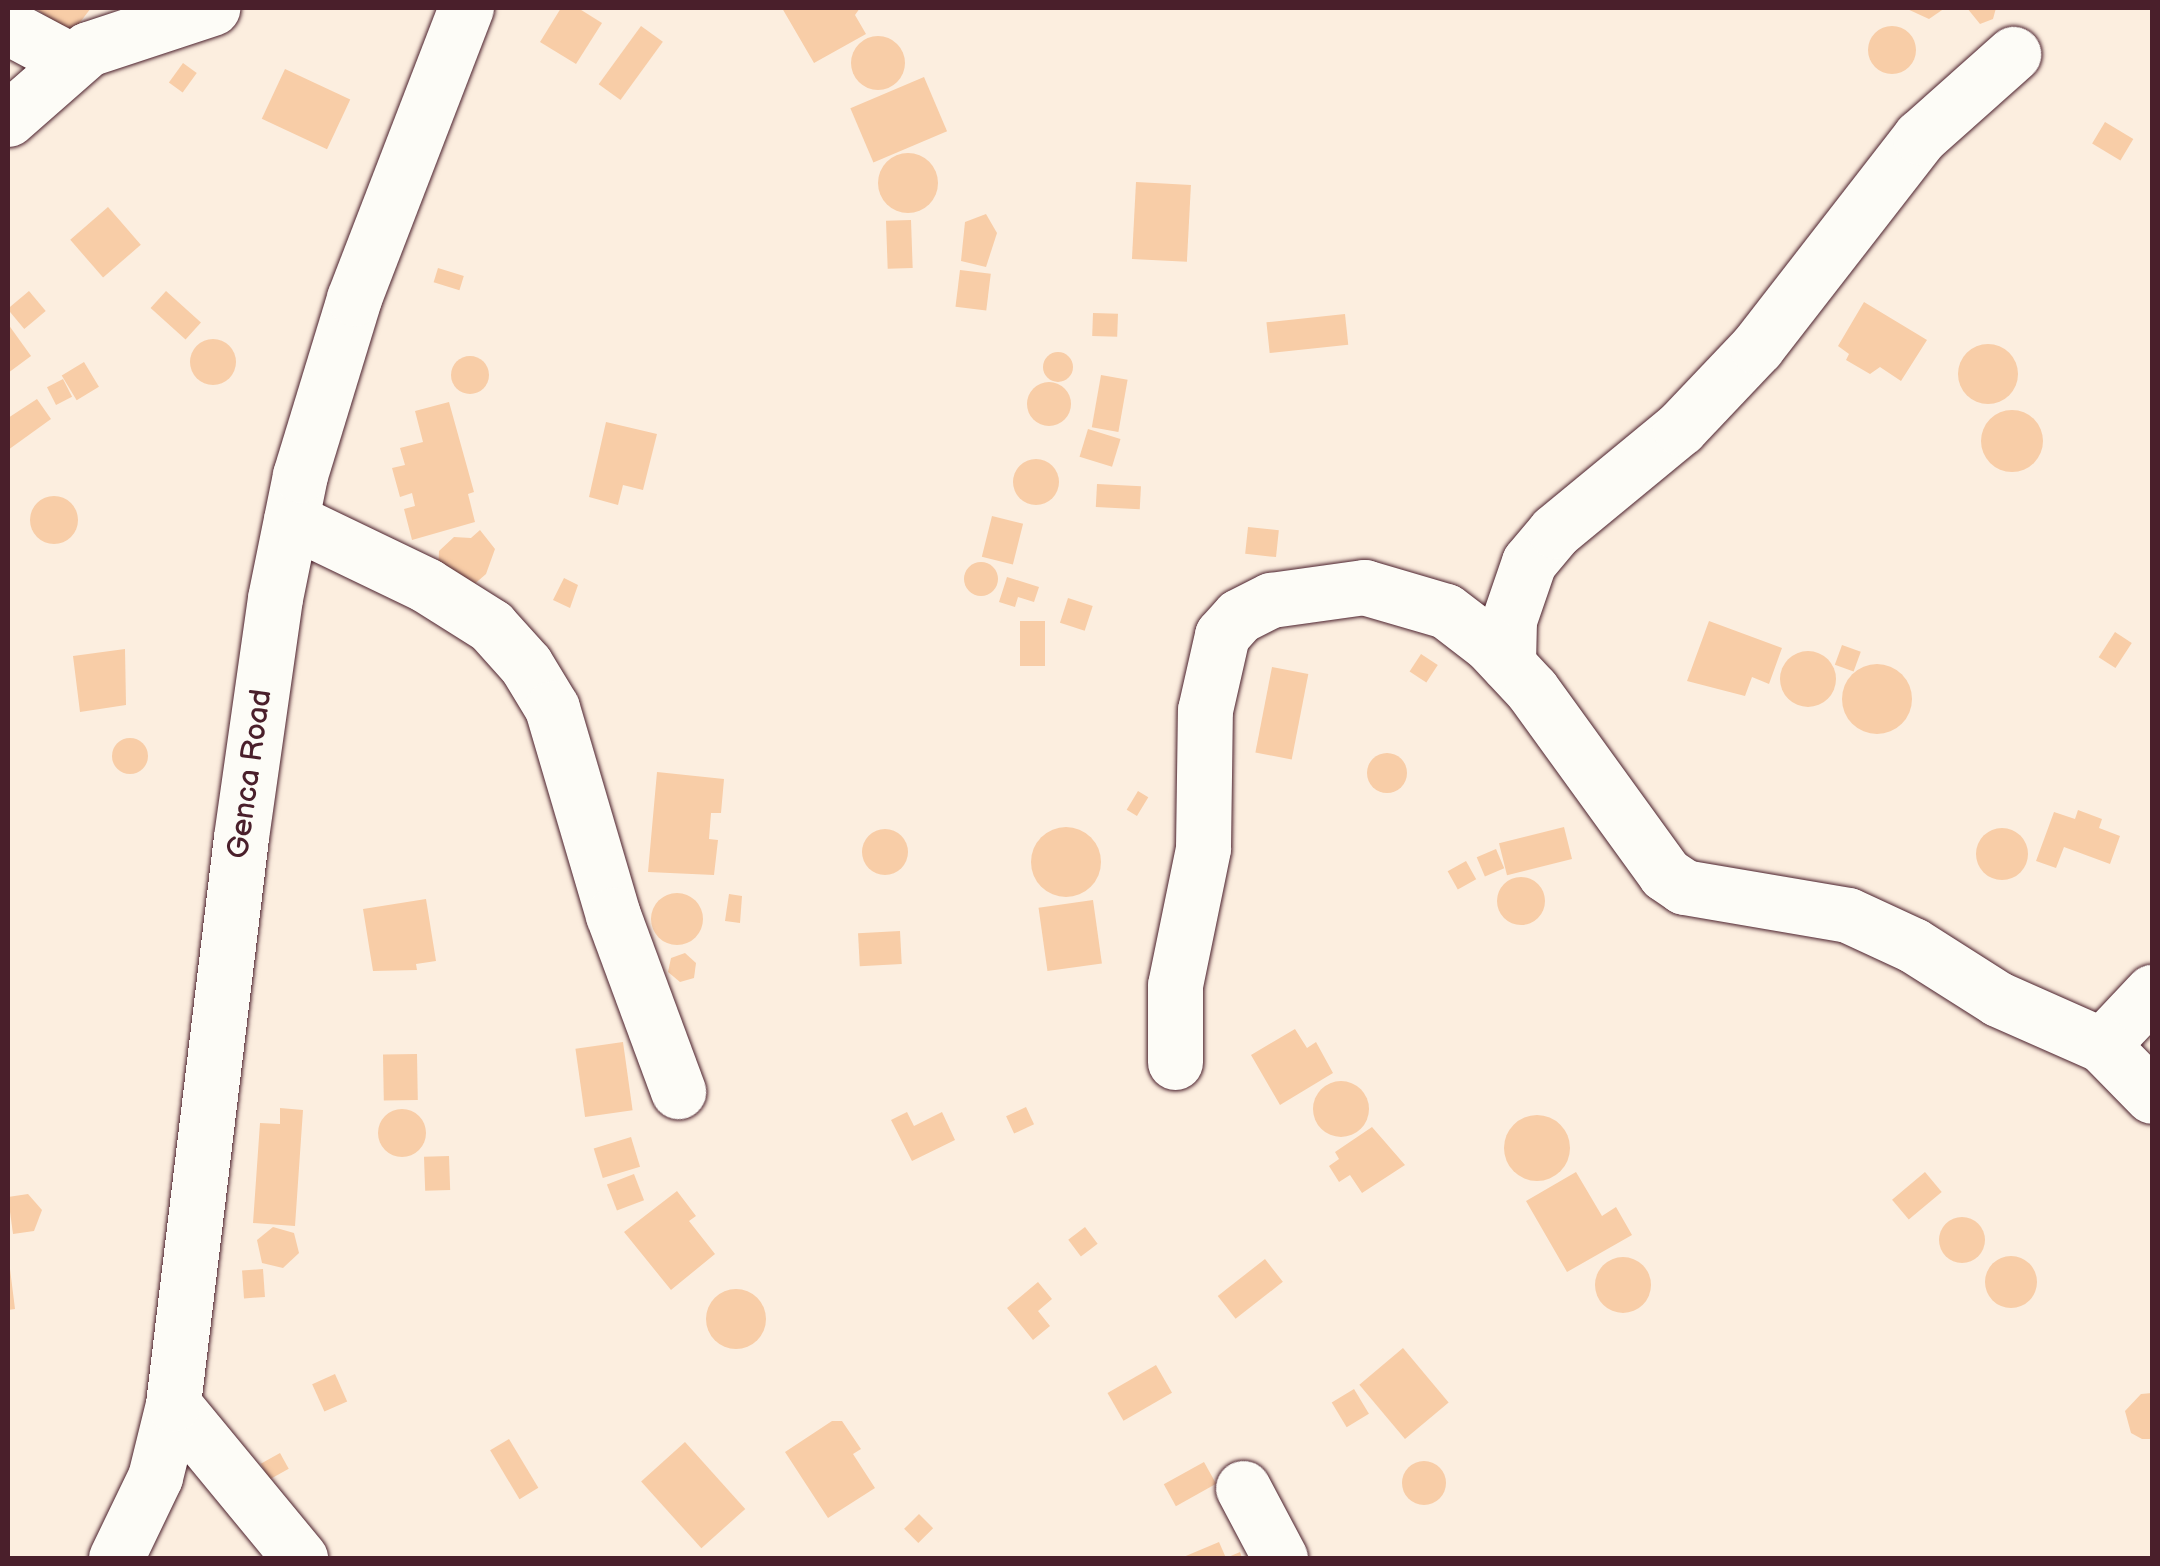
<!DOCTYPE html>
<style>
body{margin:0}
#map{position:relative;width:2160px;height:1566px;overflow:hidden;background:#fceedf;font-family:"Balsamiq Sans",sans-serif}
div>[style]{position:absolute}
.building>*{inset:0;background:#f8cda7;transform-origin:0 0}
.round{border-radius:50%}
.roads{filter:drop-shadow(0 0 2px #4a1f2b) drop-shadow(0 0 2px #4a1f2b)}
.minor>*{height:55px;margin:-27.5px;padding:0 27.5px;transform-origin:27.5px;border-radius:27.5px;background:#fdfcf7}
span{translate:-50% -50%;white-space:nowrap;text-align:center;line-height:1.15;-webkit-text-stroke:8px #fdfcf7;paint-order:stroke}
.street-label{font-size:30px;color:#4a1f2b}
.frame{position:absolute;inset:0;border:10px solid #4a1f2b;pointer-events:none}
</style>
<div id="map">
<div class="building">
<i style="clip-path:polygon(35px 8px,91px 8px,71px 34px)"></i>
<i style="clip-path:polygon(561px 8px,578px 8px,602px 23px,576px 64px,540px 42px)"></i>
<i style="clip-path:polygon(782px 8px,860px 8px,855px 15px,866px 34px,814px 63px)"></i>
<i style="clip-path:polygon(1905px 8px,1945px 8px,1929px 19px)"></i>
<i style="clip-path:polygon(1967px 8px,1996px 8px,1993px 19px,1980px 24px)"></i>
<i style="left:641px;top:26px;width:27px;height:72px;rotate:36deg"></i>
<i class="round" style="left:1868px;top:26px;width:48px;height:48px"></i>
<i class="round" style="left:851px;top:36px;width:54px;height:54px"></i>
<i style="left:183px;top:63px;width:17px;height:24px;rotate:36deg"></i>
<i style="left:285px;top:69px;width:72px;height:55px;rotate:25deg"></i>
<i style="left:924px;top:77px;width:59px;height:80px;rotate:67deg"></i>
<i style="left:2105px;top:122px;width:33px;height:25px;rotate:31deg"></i>
<i class="round" style="left:878px;top:153px;width:60px;height:60px"></i>
<i style="left:1136px;top:182px;width:55px;height:77px;rotate:3deg"></i>
<i style="left:108px;top:207px;width:50px;height:50px;rotate:49deg"></i>
<i style="clip-path:polygon(986px 214px,997px 233px,986px 267px,961px 261px,965px 222px)"></i>
<i style="left:911px;top:220px;width:48px;height:25px;rotate:88deg"></i>
<i style="left:438px;top:268px;width:27px;height:15px;rotate:17deg"></i>
<i style="left:960px;top:270px;width:31px;height:37px;rotate:7deg"></i>
<i style="left:29px;top:291px;width:26px;height:28px;rotate:50deg"></i>
<i style="left:166px;top:291px;width:47px;height:23px;rotate:42deg"></i>
<i style="clip-path:polygon(1864px 302px,1927px 340px,1901px 381px,1880px 367px,1870px 374px,1846px 360px,1849px 354px,1838px 346px)"></i>
<i style="left:1093px;top:313px;width:25px;height:23px;rotate:2deg"></i>
<i style="left:1345px;top:314px;width:31px;height:79px;rotate:84deg"></i>
<i style="clip-path:polygon(8px 324px,31px 356px,8px 373px)"></i>
<i class="round" style="left:190px;top:339px;width:46px;height:46px"></i>
<i class="round" style="left:1958px;top:344px;width:60px;height:60px"></i>
<i class="round" style="left:1043px;top:352px;width:30px;height:30px"></i>
<i class="round" style="left:451px;top:356px;width:38px;height:38px"></i>
<i style="left:84px;top:362px;width:29px;height:26px;rotate:59deg"></i>
<i style="left:1101px;top:375px;width:27px;height:53px;rotate:10deg"></i>
<i style="left:63px;top:379px;width:20px;height:18px;rotate:63deg"></i>
<i class="round" style="left:1027px;top:382px;width:44px;height:44px"></i>
<i style="clip-path:polygon(37px 399px,51px 419px,8px 450px,8px 418px)"></i>
<i style="clip-path:polygon(449px 402px,474px 492px,468px 494px,475px 522px,412px 540px,404px 509px,415px 506px,412px 493px,400px 497px,392px 468px,405px 465px,400px 448px,423px 442px,415px 411px)"></i>
<i class="round" style="left:1981px;top:410px;width:62px;height:62px"></i>
<i style="clip-path:polygon(606px 422px,657px 434px,643px 490px,623px 485px,618px 505px,589px 497px)"></i>
<i style="left:1088px;top:429px;width:34px;height:29px;rotate:17deg"></i>
<i class="round" style="left:1013px;top:459px;width:46px;height:46px"></i>
<i style="left:1097px;top:484px;width:44px;height:23px;rotate:3deg"></i>
<i class="round" style="left:30px;top:496px;width:48px;height:48px"></i>
<i style="left:992px;top:516px;width:32px;height:42px;rotate:14deg"></i>
<i style="left:1248px;top:527px;width:31px;height:27px;rotate:6deg"></i>
<i style="clip-path:polygon(480px 530px,495px 549px,486px 574px,471px 587px,438px 571px,439px 551px,454px 537px,471px 538px)"></i>
<i class="round" style="left:964px;top:562px;width:34px;height:34px"></i>
<i style="clip-path:polygon(1007px 577px,1039px 587px,1034px 602px,1018px 597px,1015px 607px,999px 602px)"></i>
<i style="clip-path:polygon(564px 578px,578px 585px,570px 608px,553px 600px)"></i>
<i style="left:1068px;top:598px;width:26px;height:26px;rotate:18deg"></i>
<i style="left:1020px;top:621px;width:25px;height:45px"></i>
<i style="clip-path:polygon(1709px 621px,1782px 648px,1769px 684px,1752px 677px,1745px 696px,1687px 681px)"></i>
<i style="left:2115px;top:632px;width:20px;height:30px;rotate:33deg"></i>
<i style="left:1842px;top:645px;width:20px;height:21px;rotate:20deg"></i>
<i style="clip-path:polygon(125px 649px,126px 705px,80px 712px,73px 656px)"></i>
<i class="round" style="left:1780px;top:651px;width:56px;height:56px"></i>
<i style="left:1421px;top:654px;width:20px;height:21px;rotate:33deg"></i>
<i class="round" style="left:1842px;top:664px;width:70px;height:70px"></i>
<i style="left:1272px;top:667px;width:37px;height:87px;rotate:11deg"></i>
<i class="round" style="left:112px;top:738px;width:36px;height:36px"></i>
<i class="round" style="left:1367px;top:753px;width:40px;height:40px"></i>
<i style="clip-path:polygon(657px 772px,724px 779px,721px 813px,711px 813px,709px 839px,718px 840px,714px 875px,648px 872px)"></i>
<i style="left:1138px;top:791px;width:12px;height:22px;rotate:31deg"></i>
<i style="clip-path:polygon(2078px 810px,2102px 819px,2099px 828px,2120px 836px,2110px 864px,2064px 847px,2056px 868px,2036px 861px,2054px 812px,2075px 819px)"></i>
<i style="left:1564px;top:827px;width:33px;height:67px;rotate:76deg"></i>
<i class="round" style="left:1031px;top:827px;width:70px;height:70px"></i>
<i class="round" style="left:1976px;top:828px;width:52px;height:52px"></i>
<i class="round" style="left:862px;top:829px;width:46px;height:46px"></i>
<i style="left:1496px;top:849px;width:21px;height:21px;rotate:67deg"></i>
<i style="left:1466px;top:861px;width:21px;height:21px;rotate:61deg"></i>
<i class="round" style="left:1497px;top:877px;width:48px;height:48px"></i>
<i class="round" style="left:651px;top:893px;width:52px;height:52px"></i>
<i style="clip-path:polygon(729px 894px,742px 896px,740px 923px,725px 921px)"></i>
<i style="clip-path:polygon(426px 899px,436px 961px,416px 964px,417px 970px,373px 971px,363px 909px)"></i>
<i style="left:1093px;top:900px;width:64px;height:55px;rotate:82deg"></i>
<i style="left:900px;top:931px;width:33px;height:42px;rotate:87deg"></i>
<i style="clip-path:polygon(685px 953px,696px 963px,694px 978px,680px 982px,668px 972px,671px 958px)"></i>
<i style="clip-path:polygon(1295px 1029px,1307px 1048px,1316px 1042px,1333px 1073px,1280px 1105px,1251px 1055px)"></i>
<i style="left:623px;top:1042px;width:69px;height:48px;rotate:82deg"></i>
<i style="left:417px;top:1054px;width:46px;height:34px;rotate:89deg"></i>
<i class="round" style="left:1313px;top:1081px;width:56px;height:56px"></i>
<i style="left:1026px;top:1107px;width:19px;height:22px;rotate:65deg"></i>
<i style="clip-path:polygon(280px 1108px,303px 1110px,295px 1226px,253px 1223px,260px 1123px,280px 1124px)"></i>
<i class="round" style="left:378px;top:1109px;width:48px;height:48px"></i>
<i style="clip-path:polygon(907px 1112px,914px 1126px,942px 1112px,955px 1140px,912px 1161px,891px 1120px)"></i>
<i class="round" style="left:1504px;top:1115px;width:66px;height:66px"></i>
<i style="clip-path:polygon(1372px 1127px,1405px 1165px,1362px 1193px,1350px 1175px,1339px 1182px,1329px 1166px,1339px 1159px,1335px 1152px)"></i>
<i style="left:631px;top:1137px;width:31px;height:39px;rotate:73deg"></i>
<i style="left:449px;top:1156px;width:34px;height:25px;rotate:88deg"></i>
<i style="clip-path:polygon(1576px 1172px,1602px 1216px,1616px 1207px,1632px 1235px,1567px 1272px,1526px 1201px)"></i>
<i style="left:1925px;top:1172px;width:26px;height:43px;rotate:50deg"></i>
<i style="left:634px;top:1174px;width:28px;height:29px;rotate:69deg"></i>
<i style="clip-path:polygon(677px 1191px,696px 1216px,689px 1221px,715px 1254px,671px 1290px,624px 1232px)"></i>
<i style="clip-path:polygon(28px 1194px,42px 1210px,34px 1231px,13px 1234px,8px 1197px)"></i>
<i class="round" style="left:1939px;top:1217px;width:46px;height:46px"></i>
<i style="clip-path:polygon(273px 1227px,294px 1233px,299px 1253px,283px 1268px,262px 1263px,257px 1240px)"></i>
<i style="left:1085px;top:1227px;width:21px;height:21px;rotate:53deg"></i>
<i style="clip-path:polygon(8px 1253px,15px 1309px,8px 1310px)"></i>
<i class="round" style="left:1985px;top:1256px;width:52px;height:52px"></i>
<i class="round" style="left:1595px;top:1257px;width:56px;height:56px"></i>
<i style="left:1265px;top:1259px;width:29px;height:60px;rotate:52deg"></i>
<i style="left:263px;top:1269px;width:28px;height:21px;rotate:86deg"></i>
<i style="clip-path:polygon(1038px 1282px,1052px 1299px,1038px 1311px,1050px 1326px,1033px 1340px,1007px 1308px)"></i>
<i class="round" style="left:706px;top:1289px;width:60px;height:60px"></i>
<i style="left:1403px;top:1348px;width:71px;height:57px;rotate:50deg"></i>
<i style="left:1156px;top:1365px;width:32px;height:56px;rotate:60deg"></i>
<i style="left:335px;top:1374px;width:30px;height:25px;rotate:66deg"></i>
<i style="left:1354px;top:1389px;width:29px;height:26px;rotate:59deg"></i>
<i style="clip-path:polygon(2152px 1393px,2152px 1439px,2142px 1439px,2131px 1433px,2125px 1411px,2141px 1394px)"></i>
<i style="clip-path:polygon(832px 1421px,842px 1421px,861px 1449px,853px 1454px,875px 1488px,828px 1518px,785px 1452px)"></i>
<i style="left:509px;top:1439px;width:57px;height:22px;rotate:59deg"></i>
<i style="left:685px;top:1442px;width:90px;height:59px;rotate:48deg"></i>
<i style="left:280px;top:1453px;width:18px;height:22px;rotate:61deg"></i>
<i class="round" style="left:1402px;top:1461px;width:44px;height:44px"></i>
<i style="left:1204px;top:1462px;width:25px;height:46px;rotate:61deg"></i>
<i style="left:919px;top:1514px;width:20px;height:21px;rotate:45deg"></i>
<i style="clip-path:polygon(1219px 1542px,1226px 1558px,1240px 1552px,1242px 1558px,1181px 1558px)"></i>
</div>
<div class="roads">
<div class="minor">
<i style="left:8px;top:27px;width:72px;rotate:28deg"></i>
<i style="left:8px;top:119px;width:106px;rotate:-41.2deg"></i>
<i style="left:88px;top:49px;width:131px;rotate:-18.3deg"></i>
<i style="left:291px;top:520px;width:150px;rotate:25.7deg"></i>
<i style="left:426px;top:585px;width:77px;rotate:32.2deg"></i>
<i style="left:491px;top:626px;width:52px;rotate:48.1deg"></i>
<i style="left:526px;top:665px;width:50px;rotate:58.8deg"></i>
<i style="left:552px;top:708px;width:216px;rotate:73.6deg"></i>
<i style="left:613px;top:915px;width:188px;rotate:69.7deg"></i>
<i style="left:1508px;top:664px;width:44px;rotate:-88.7deg"></i>
<i style="left:1509px;top:620px;width:61px;rotate:-71deg"></i>
<i style="left:1529px;top:562px;width:40px;rotate:-50deg"></i>
<i style="left:1555px;top:531px;width:162px;rotate:-39.5deg"></i>
<i style="left:1680px;top:428px;width:112px;rotate:-46.5deg"></i>
<i style="left:1757px;top:347px;width:266px;rotate:-52.2deg"></i>
<i style="left:1920px;top:137px;width:125px;rotate:-41.7deg"></i>
<i style="left:2102px;top:1045px;width:73px;rotate:-46.7deg"></i>
<i style="left:1175px;top:1062px;width:77px;rotate:-90deg"></i>
<i style="left:1175px;top:985px;width:140px;rotate:-78.4deg"></i>
<i style="left:1203px;top:848px;width:138px;rotate:-89.2deg"></i>
<i style="left:1205px;top:710px;width:77px;rotate:-77.2deg"></i>
<i style="left:1222px;top:635px;width:25px;rotate:-48deg"></i>
<i style="left:1239px;top:616px;width:36px;rotate:-27deg"></i>
<i style="left:1271px;top:600px;width:94px;rotate:-8deg"></i>
<i style="left:1364px;top:587px;width:85px;rotate:16.3deg"></i>
<i style="left:1446px;top:611px;width:54px;rotate:37.5deg"></i>
<i style="left:1489px;top:644px;width:63px;rotate:46.9deg"></i>
<i style="left:1532px;top:690px;width:227px;rotate:54.1deg"></i>
<i style="left:1665px;top:874px;width:23px;rotate:34deg"></i>
<i style="left:1684px;top:887px;width:166px;rotate:9.7deg"></i>
<i style="left:1848px;top:915px;width:72px;rotate:24.8deg"></i>
<i style="left:1913px;top:945px;width:101px;rotate:32.4deg"></i>
<i style="left:1998px;top:999px;width:114px;rotate:23.9deg"></i>
<i style="left:2102px;top:1045px;width:71px;rotate:45.6deg"></i>
<i style="left:173px;top:1404px;width:200px;rotate:50.5deg"></i>
<i style="left:1243px;top:1488px;width:79px;rotate:62.1deg"></i>
<i style="left:116px;top:1558px;width:90px;rotate:-64.3deg"></i>
<i style="left:155px;top:1477px;width:75px;rotate:-76.1deg"></i>
<i style="left:173px;top:1404px;width:571px;rotate:-83.16deg"></i>
<i style="left:241px;top:837px;width:241px;rotate:-81.9deg"></i>
<i style="left:275px;top:598px;width:126px;rotate:-78.5deg"></i>
<i style="left:300px;top:475px;width:185px;rotate:-73deg"></i>
<i style="left:354px;top:298px;width:311px;rotate:-68.9deg"></i>
</div>
</div>
<div class="street-label">
<span style="left:250px;top:774px;rotate:-82deg">Genca Road</span>
</div>
<div class="frame"></div>
</div>
